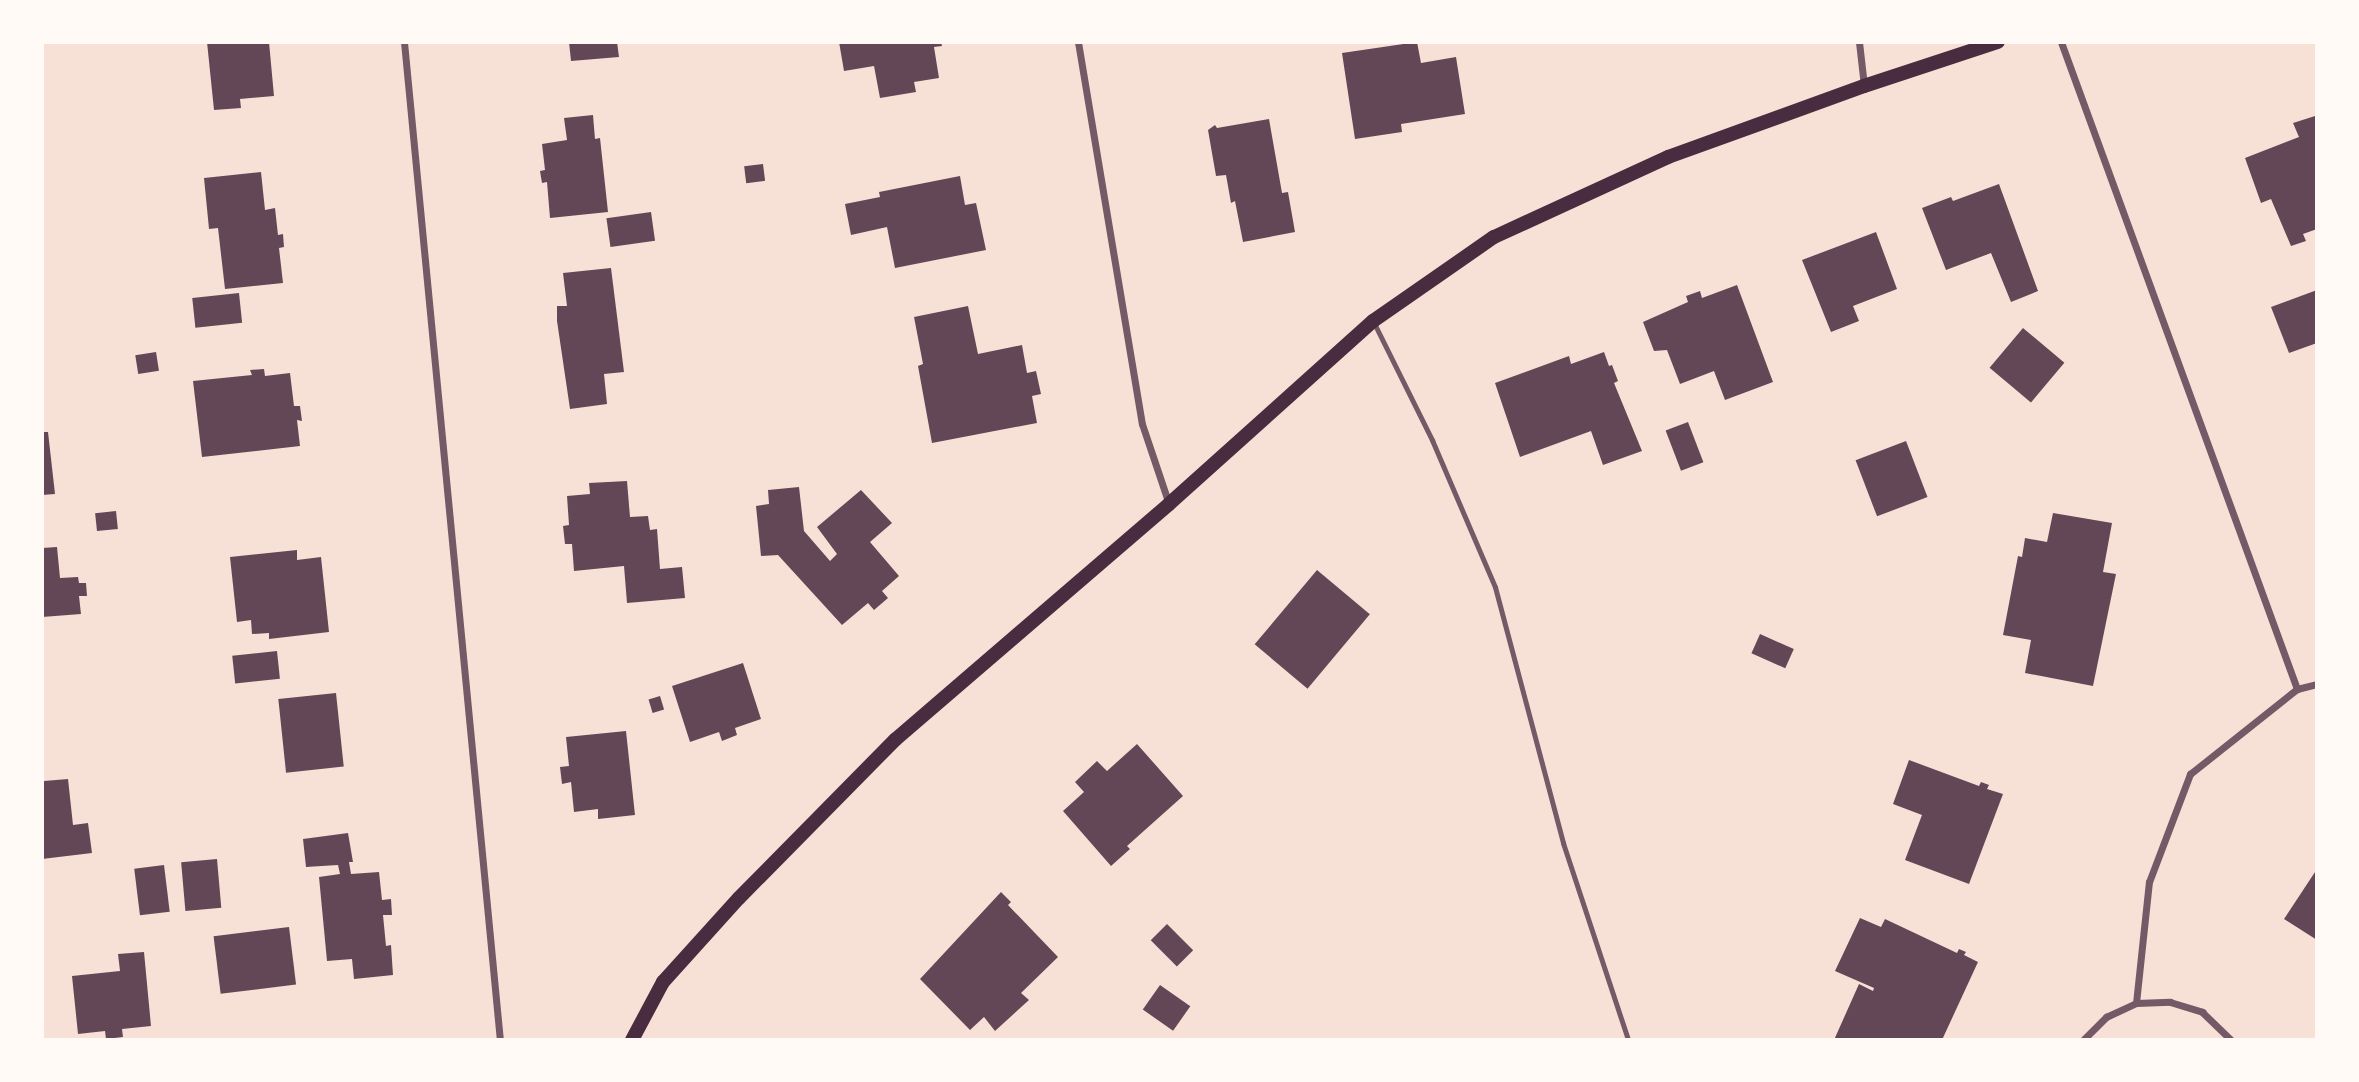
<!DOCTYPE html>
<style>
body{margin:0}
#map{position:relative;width:2359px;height:1082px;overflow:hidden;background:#f7e1d7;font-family:"Titillium Web",sans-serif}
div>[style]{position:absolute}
.building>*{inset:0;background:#644757;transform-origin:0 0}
.service>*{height:5px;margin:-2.5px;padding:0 2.5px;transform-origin:2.5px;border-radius:2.5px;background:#755966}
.minor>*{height:7px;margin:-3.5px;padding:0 3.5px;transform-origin:3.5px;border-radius:3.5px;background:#755966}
.secondary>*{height:14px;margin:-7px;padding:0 7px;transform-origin:7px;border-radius:7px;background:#4a2c40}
span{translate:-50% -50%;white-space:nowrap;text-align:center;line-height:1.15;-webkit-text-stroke:7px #fffaf5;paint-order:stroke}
.frame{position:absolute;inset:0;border:44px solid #fffaf5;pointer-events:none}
</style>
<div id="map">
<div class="building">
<i style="clip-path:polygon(207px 42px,269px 42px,274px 96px,240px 99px,241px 108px,214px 110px)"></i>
<i style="clip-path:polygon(569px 42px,617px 42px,619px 57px,571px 61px)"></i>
<i style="clip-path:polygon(839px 42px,941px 42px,942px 46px,934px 47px,939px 78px,914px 82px,916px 92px,880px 98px,874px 66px,844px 71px)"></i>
<i style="clip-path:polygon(1417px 42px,1421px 63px,1456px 57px,1465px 114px,1401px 124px,1402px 132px,1355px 139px,1342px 53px)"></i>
<i style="clip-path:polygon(593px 115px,595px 139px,600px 138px,608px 212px,550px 218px,547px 182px,542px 183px,540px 171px,545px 170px,542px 144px,567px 140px,564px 118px)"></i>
<i style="clip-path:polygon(2315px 116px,2317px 229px,2303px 234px,2306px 241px,2291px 246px,2271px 199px,2261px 203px,2245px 158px,2299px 137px,2293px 123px)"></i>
<i style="clip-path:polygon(1269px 119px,1282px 193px,1288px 192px,1295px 232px,1243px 242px,1235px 201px,1231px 203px,1226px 175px,1216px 176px,1208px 130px,1215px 125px,1217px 128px)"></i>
<i style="left:763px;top:164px;width:17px;height:19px;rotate:83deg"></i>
<i style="clip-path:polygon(261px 172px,265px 210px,275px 208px,278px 235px,283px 234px,284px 247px,279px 248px,283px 283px,225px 289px,218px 228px,209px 229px,204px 178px)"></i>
<i style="clip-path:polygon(960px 176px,965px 205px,976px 203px,986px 250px,895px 268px,887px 227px,851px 235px,845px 204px,880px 197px,879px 192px)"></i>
<i style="clip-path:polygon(1999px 184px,2038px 291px,2011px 302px,1991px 253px,1946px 270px,1922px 208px,1951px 197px,1953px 201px)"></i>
<i style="left:651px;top:212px;width:29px;height:45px;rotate:82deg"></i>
<i style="clip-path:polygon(1876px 232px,1897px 289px,1853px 306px,1859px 321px,1831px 332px,1802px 260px)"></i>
<i style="clip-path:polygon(611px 268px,624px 372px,604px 374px,607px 404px,570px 409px,557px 321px,557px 306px,567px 306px,563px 273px)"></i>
<i style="clip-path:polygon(1737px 285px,1773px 382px,1725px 400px,1714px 371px,1680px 384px,1667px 350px,1654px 351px,1643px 322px,1688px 302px,1686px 296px,1700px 291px,1702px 298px)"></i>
<i style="clip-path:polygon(2317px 290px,2317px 343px,2289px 353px,2271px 307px)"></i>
<i style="left:239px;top:293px;width:30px;height:47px;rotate:84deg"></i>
<i style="clip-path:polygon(968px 306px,978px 354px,1022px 345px,1027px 373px,1036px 371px,1041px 394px,1032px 396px,1037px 423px,932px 443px,918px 366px,923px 364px,914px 317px)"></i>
<i style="left:2023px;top:328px;width:54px;height:52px;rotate:40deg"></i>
<i style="left:156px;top:352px;width:19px;height:21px;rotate:81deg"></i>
<i style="clip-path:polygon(1604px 352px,1609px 366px,1612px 365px,1618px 381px,1614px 383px,1642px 451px,1603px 465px,1591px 431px,1520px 457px,1495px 383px,1569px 356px,1571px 364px)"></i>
<i style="clip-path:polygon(264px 369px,265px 376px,290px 373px,294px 406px,300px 406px,302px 421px,297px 420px,300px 446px,202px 457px,193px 381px,252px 375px,250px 370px)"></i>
<i style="left:1688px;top:422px;width:43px;height:24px;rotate:69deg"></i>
<i style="clip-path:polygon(42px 432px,48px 432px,55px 494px,42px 495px)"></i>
<i style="left:1906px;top:441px;width:60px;height:54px;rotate:69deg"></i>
<i style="clip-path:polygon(627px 481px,630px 517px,648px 516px,650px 530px,657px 529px,660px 569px,682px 567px,685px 598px,627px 603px,624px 566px,574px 571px,572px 544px,565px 544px,563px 526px,569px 525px,567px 496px,590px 494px,589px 483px)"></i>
<i style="clip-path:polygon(799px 487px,804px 531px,830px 561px,837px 554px,817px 527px,861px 490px,892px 523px,870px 542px,899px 576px,882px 591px,888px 598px,874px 610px,868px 603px,842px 625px,778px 555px,761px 556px,756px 506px,769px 504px,768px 490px)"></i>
<i style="left:116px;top:511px;width:18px;height:21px;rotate:84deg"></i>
<i style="clip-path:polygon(2053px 513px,2112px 523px,2103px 572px,2116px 574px,2093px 686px,2025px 673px,2031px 640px,2003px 635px,2018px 556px,2022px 557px,2025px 538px,2047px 542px)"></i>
<i style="clip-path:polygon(57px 547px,60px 578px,78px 577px,79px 583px,86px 583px,87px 596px,79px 596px,81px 614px,42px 617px,42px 548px)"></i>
<i style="clip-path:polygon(297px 550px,297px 560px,321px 557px,329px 632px,269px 639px,269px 633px,252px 634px,251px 620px,237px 622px,230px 557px)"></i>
<i style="left:1317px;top:570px;width:69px;height:97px;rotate:40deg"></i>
<i style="left:1760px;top:634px;width:37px;height:21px;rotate:24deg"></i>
<i style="left:277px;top:651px;width:28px;height:45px;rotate:84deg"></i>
<i style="clip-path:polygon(743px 663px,761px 719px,735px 728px,737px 735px,722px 741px,719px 732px,690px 742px,672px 686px)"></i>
<i style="left:336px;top:693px;width:74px;height:58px;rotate:84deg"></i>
<i style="left:660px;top:696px;width:14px;height:12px;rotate:73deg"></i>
<i style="clip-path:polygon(626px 731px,635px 815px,598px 819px,598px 809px,574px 812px,571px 782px,562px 784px,560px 767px,569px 766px,566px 737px)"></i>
<i style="clip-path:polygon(1137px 744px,1183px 796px,1127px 846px,1130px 849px,1111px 866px,1063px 811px,1084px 792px,1075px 782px,1097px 761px,1107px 771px)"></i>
<i style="clip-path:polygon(1909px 760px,1979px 786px,1981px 782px,1989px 785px,1987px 789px,2003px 794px,1969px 884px,1905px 860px,1922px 815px,1893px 804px)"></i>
<i style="clip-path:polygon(42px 776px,44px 781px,68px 779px,73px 825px,88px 823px,92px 853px,42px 859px)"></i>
<i style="clip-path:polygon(348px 833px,353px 862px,349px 862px,351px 874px,379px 872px,382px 900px,391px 899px,392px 915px,383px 915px,386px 946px,391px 945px,393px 975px,354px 979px,352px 959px,327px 961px,319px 877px,340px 874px,338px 865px,306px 867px,303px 839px)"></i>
<i style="left:217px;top:859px;width:49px;height:36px;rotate:85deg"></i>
<i style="left:164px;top:865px;width:47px;height:30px;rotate:83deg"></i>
<i style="clip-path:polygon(2317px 869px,2317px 940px,2284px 919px)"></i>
<i style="clip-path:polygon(1001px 892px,1011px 902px,1008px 905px,1058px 957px,1021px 993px,1029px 1000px,995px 1031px,984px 1017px,970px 1030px,920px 979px)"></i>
<i style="clip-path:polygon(1860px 918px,1881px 927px,1885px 919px,1957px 953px,1959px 949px,1966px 952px,1964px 955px,1978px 962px,1942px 1040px,1834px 1040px,1859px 984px,1873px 991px,1874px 988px,1835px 971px)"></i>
<i style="left:1167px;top:924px;width:37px;height:23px;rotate:45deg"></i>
<i style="left:289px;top:927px;width:58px;height:76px;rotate:83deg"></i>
<i style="clip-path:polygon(144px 952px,151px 1026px,122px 1029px,123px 1037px,106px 1039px,105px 1031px,78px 1034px,72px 976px,120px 971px,118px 954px)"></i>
<i style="left:1160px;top:985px;width:37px;height:30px;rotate:35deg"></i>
</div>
<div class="service">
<i style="left:1374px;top:323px;width:131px;rotate:63.6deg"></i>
<i style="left:1432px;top:440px;width:160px;rotate:66.8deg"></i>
<i style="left:1495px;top:587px;width:265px;rotate:75.1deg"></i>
<i style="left:1563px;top:843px;width:207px;rotate:71.7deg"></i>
</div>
<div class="minor">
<i style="left:404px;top:42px;width:1003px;rotate:84.51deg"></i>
<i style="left:1078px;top:42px;width:387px;rotate:80.5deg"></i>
<i style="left:1142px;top:424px;width:84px;rotate:71.4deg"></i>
<i style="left:1859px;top:42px;width:44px;rotate:83.5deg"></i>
<i style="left:2061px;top:42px;width:689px;rotate:69.96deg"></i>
<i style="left:2297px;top:689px;width:21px;rotate:-14deg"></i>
<i style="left:2136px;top:1003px;width:122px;rotate:-83.9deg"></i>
<i style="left:2149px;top:882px;width:116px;rotate:-69.2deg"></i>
<i style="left:2190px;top:774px;width:137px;rotate:-38.5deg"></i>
<i style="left:2083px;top:1040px;width:33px;rotate:-45deg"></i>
<i style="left:2106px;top:1017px;width:33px;rotate:-25deg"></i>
<i style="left:2136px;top:1003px;width:34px;rotate:-2deg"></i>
<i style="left:2170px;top:1002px;width:34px;rotate:17deg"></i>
<i style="left:2202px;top:1012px;width:40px;rotate:44deg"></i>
</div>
<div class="secondary">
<i style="left:632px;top:1040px;width:66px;rotate:-61.9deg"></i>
<i style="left:663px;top:982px;width:113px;rotate:-47.9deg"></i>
<i style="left:739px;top:898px;width:223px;rotate:-45.4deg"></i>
<i style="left:896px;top:739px;width:360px;rotate:-40.7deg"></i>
<i style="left:1169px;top:504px;width:274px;rotate:-41.9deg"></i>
<i style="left:1373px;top:321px;width:147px;rotate:-34.8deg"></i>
<i style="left:1494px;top:237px;width:192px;rotate:-24.7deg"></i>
<i style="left:1668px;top:157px;width:208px;rotate:-19.9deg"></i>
<i style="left:1864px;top:86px;width:141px;rotate:-18.2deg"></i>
</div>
<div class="frame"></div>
</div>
